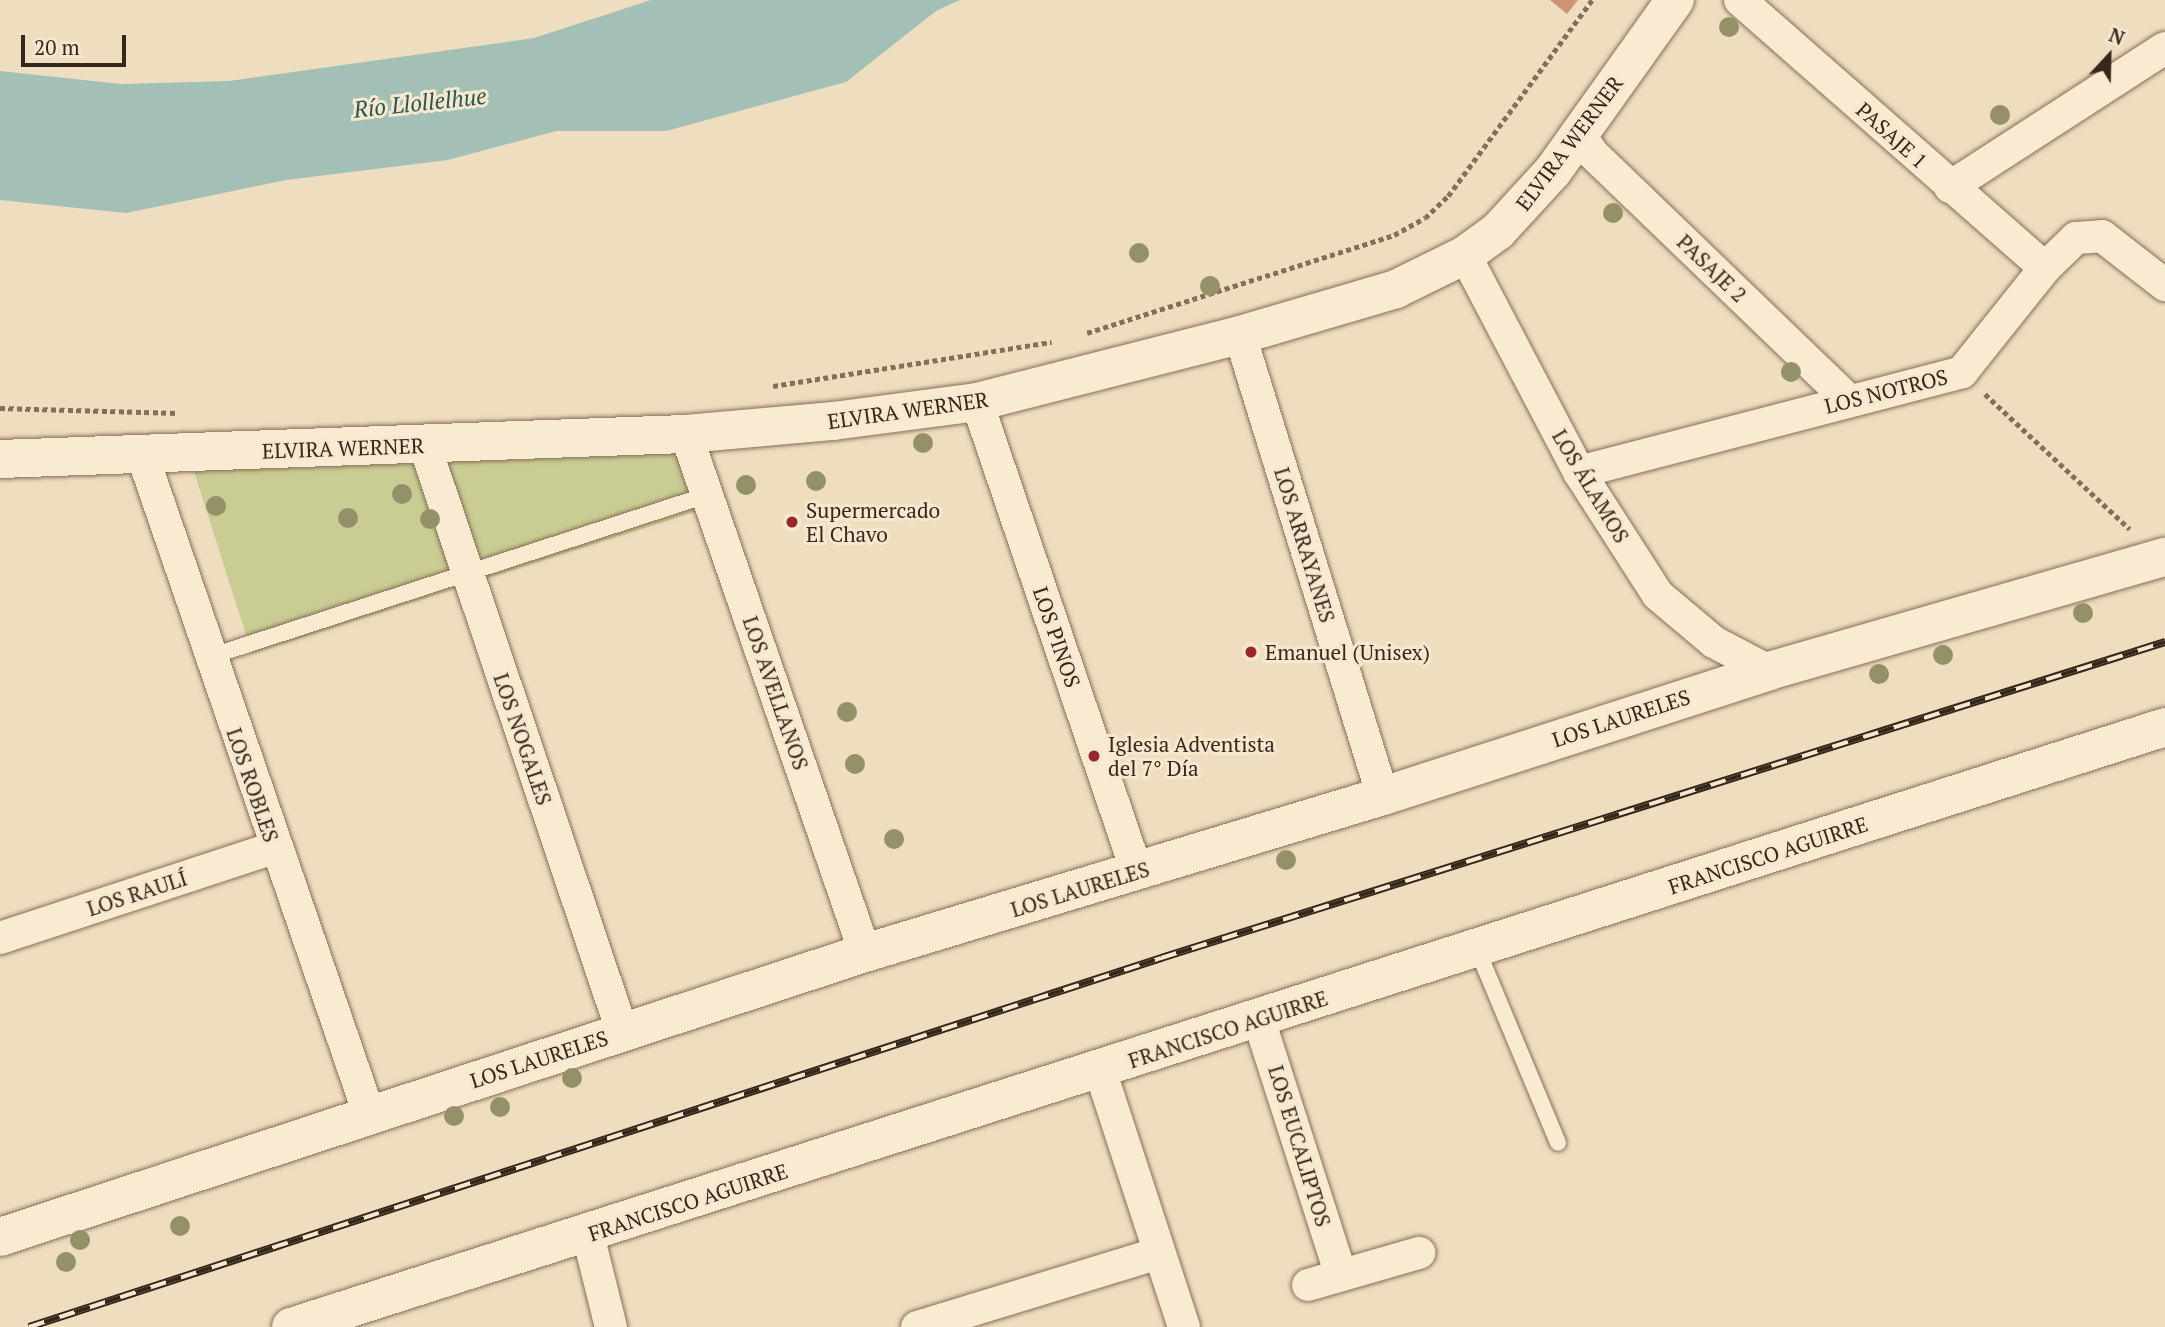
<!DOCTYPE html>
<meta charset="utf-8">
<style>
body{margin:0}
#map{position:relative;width:2165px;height:1327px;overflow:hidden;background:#eeddbf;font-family:"PT Serif",serif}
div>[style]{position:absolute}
.green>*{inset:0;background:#c9cc93}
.water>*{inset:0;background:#a2c0b6}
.building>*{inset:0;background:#cd9474}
.path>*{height:4.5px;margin-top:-2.25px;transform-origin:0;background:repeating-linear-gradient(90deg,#876e57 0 5px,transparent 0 8.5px)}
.roads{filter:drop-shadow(0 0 2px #876e57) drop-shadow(0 0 2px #876e57)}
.lane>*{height:16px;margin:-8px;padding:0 8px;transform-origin:8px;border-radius:8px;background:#f9ebd2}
.street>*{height:32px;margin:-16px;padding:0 16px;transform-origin:16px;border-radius:16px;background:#f9ebd2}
.secondary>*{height:38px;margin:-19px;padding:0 19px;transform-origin:19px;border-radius:19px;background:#f9ebd2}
.rail>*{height:8px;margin-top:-4px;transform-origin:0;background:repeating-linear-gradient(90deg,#f6e8cf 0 16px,#36271c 0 32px);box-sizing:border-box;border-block:2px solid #36271c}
.trees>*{width:20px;height:20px;margin:-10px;border-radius:50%;background:#949169}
.dots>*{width:19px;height:19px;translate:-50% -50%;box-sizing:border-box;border:4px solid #f6e8cf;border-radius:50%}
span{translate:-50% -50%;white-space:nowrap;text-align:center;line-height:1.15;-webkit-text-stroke:6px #f6e8cf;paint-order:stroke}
.street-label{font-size:21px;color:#36271c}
.poi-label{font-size:21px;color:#36271c}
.left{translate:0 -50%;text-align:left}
.water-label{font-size:23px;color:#2b5751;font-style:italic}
.north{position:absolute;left:2074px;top:21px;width:70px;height:70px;-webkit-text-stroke:5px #f6e8cf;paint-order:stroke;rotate:22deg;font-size:19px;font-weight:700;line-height:28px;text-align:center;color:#36271c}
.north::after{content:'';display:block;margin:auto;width:24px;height:32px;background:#36271c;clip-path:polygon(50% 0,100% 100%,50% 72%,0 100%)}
.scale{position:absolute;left:21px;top:35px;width:105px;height:32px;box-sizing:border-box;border:4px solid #36271c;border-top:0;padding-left:9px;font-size:21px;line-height:24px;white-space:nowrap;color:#36271c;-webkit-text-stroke:5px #f6e8cf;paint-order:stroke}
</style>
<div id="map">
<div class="green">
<i style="clip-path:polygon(701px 443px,719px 504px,252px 654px,192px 465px)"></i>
</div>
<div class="water">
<i style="clip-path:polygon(651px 0,960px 0,936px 11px,846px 82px,666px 131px,556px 131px,448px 160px,286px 180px,126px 213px,0 200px,0 71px,121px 84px,229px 81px,534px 38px)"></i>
</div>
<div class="building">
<i style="clip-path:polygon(1550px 0,1578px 0,1567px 14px)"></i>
</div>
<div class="path">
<i style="left:1087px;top:333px;width:322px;rotate:-17.7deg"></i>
<i style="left:1394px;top:235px;width:35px;rotate:-29deg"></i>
<i style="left:1425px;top:218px;width:32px;rotate:-44deg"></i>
<i style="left:1448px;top:196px;width:243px;rotate:-53.7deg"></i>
<i style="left:773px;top:386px;width:282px;rotate:-9deg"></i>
<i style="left:1985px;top:394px;width:198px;rotate:43deg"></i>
<i style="left:0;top:408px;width:178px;rotate:1.6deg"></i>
</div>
<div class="roads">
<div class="lane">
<i style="left:209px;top:657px;width:524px;rotate:-18.02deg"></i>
<i style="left:1477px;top:949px;width:210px;rotate:67.3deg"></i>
</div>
<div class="street">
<i style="left:1740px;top:0;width:406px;rotate:41.3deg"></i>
<i style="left:1579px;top:134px;width:24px;rotate:55deg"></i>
<i style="left:1593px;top:154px;width:355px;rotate:43.9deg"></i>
<i style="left:1950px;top:187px;width:256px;rotate:-32.9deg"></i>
<i style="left:1465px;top:255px;width:245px;rotate:62.3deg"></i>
<i style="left:1579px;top:472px;width:146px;rotate:57.3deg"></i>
<i style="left:1658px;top:595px;width:73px;rotate:40deg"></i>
<i style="left:1714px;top:642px;width:62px;rotate:27.8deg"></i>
<i style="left:1240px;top:335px;width:483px;rotate:72.8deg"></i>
<i style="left:977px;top:402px;width:496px;rotate:71.2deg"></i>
<i style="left:686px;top:434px;width:549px;rotate:70.97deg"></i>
<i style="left:425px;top:446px;width:617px;rotate:71.39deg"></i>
<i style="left:142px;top:454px;width:698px;rotate:71.02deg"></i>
<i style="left:1579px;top:472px;width:396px;rotate:-14.6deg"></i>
<i style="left:1962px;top:372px;width:133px;rotate:-51.4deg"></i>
<i style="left:2045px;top:268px;width:43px;rotate:-44.1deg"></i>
<i style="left:2076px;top:238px;width:26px;rotate:-4deg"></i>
<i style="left:2102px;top:236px;width:80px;rotate:37.9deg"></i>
<i style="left:0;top:938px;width:288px;rotate:-18.2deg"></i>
<i style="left:1259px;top:1020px;width:266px;rotate:72.2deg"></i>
<i style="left:1100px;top:1070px;width:270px;rotate:71.9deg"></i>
<i style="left:588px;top:1235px;width:95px;rotate:76deg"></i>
<i style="left:1308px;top:1285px;width:116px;rotate:-16.1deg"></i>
<i style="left:917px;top:1327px;width:250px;rotate:-17deg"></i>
</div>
<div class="secondary">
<i style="left:0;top:459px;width:686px;rotate:-2.09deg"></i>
<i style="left:686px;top:434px;width:148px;rotate:-5.1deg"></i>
<i style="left:833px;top:421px;width:145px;rotate:-7.5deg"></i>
<i style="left:977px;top:402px;width:271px;rotate:-14.3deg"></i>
<i style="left:1240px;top:335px;width:163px;rotate:-16.4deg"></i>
<i style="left:1396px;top:289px;width:77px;rotate:-26.2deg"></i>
<i style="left:1465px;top:255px;width:41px;rotate:-36deg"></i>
<i style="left:1498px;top:231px;width:81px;rotate:-47.5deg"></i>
<i style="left:1553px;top:171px;width:210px;rotate:-54.5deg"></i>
<i style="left:0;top:1237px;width:910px;rotate:-18.18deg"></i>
<i style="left:865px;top:953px;width:541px;rotate:-16.86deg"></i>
<i style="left:1383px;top:796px;width:406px;rotate:-17.9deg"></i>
<i style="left:1769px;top:671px;width:412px;rotate:-16.1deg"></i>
<i style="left:291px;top:1327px;width:1968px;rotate:-17.75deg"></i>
</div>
</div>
<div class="rail">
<i style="left:29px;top:1327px;width:1191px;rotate:-18.05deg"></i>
<i style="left:1161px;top:958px;width:1053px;rotate:-17.47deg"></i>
</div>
<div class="trees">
<i style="left:1729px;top:27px"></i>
<i style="left:2000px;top:115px"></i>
<i style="left:1613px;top:213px"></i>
<i style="left:1139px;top:253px"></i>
<i style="left:1210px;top:286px"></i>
<i style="left:1791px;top:372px"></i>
<i style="left:923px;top:443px"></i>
<i style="left:816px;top:481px"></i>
<i style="left:746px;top:485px"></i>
<i style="left:402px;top:494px"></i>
<i style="left:216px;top:506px"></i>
<i style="left:348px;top:518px"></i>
<i style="left:430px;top:519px"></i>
<i style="left:2083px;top:613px"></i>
<i style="left:1943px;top:655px"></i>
<i style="left:1879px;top:674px"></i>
<i style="left:847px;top:712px"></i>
<i style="left:855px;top:764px"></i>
<i style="left:894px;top:839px"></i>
<i style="left:1286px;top:860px"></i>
<i style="left:572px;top:1078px"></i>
<i style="left:500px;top:1107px"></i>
<i style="left:454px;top:1116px"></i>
<i style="left:180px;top:1226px"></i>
<i style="left:80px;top:1240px"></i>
<i style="left:66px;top:1262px"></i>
</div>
<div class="dots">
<i style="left:792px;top:522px;background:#97262d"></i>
<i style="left:1251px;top:652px;background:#97262d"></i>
<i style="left:1094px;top:756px;background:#97262d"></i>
</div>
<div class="street-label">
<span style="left:1892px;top:135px;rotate:42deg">PASAJE 1</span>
<span style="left:1569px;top:143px;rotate:-53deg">ELVIRA WERNER</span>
<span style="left:1712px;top:268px;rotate:44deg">PASAJE 2</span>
<span style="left:1886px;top:391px;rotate:-14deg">LOS NOTROS</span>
<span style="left:908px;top:410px;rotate:-8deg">ELVIRA WERNER</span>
<span style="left:343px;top:448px;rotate:-2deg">ELVIRA WERNER</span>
<span style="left:1591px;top:486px;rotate:59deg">LOS ÁLAMOS</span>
<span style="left:1305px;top:545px;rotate:73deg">LOS ARRAYANES</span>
<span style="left:1057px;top:637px;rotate:71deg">LOS PINOS</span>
<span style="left:776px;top:693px;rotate:71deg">LOS AVELLANOS</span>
<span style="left:1621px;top:718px;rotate:-18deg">LOS LAURELES</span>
<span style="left:523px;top:739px;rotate:71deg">LOS NOGALES</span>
<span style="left:253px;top:785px;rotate:71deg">LOS ROBLES</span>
<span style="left:1768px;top:855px;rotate:-18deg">FRANCISCO AGUIRRE</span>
<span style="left:1080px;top:889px;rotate:-17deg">LOS LAURELES</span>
<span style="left:137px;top:893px;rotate:-18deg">LOS RAULÍ</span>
<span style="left:1228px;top:1029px;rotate:-18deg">FRANCISCO AGUIRRE</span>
<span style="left:539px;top:1059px;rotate:-18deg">LOS LAURELES</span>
<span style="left:1300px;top:1146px;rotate:73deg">LOS EUCALIPTOS</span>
<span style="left:688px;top:1202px;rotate:-18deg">FRANCISCO AGUIRRE</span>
</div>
<div class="poi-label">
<span class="left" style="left:806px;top:522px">Supermercado<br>El Chavo</span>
<span class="left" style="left:1265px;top:652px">Emanuel (Unisex)</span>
<span class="left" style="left:1108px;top:756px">Iglesia Adventista<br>del 7° Día</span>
</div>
<div class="water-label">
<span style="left:420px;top:103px;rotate:-6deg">Río Llollelhue</span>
</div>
<div class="north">N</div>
<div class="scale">20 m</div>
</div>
